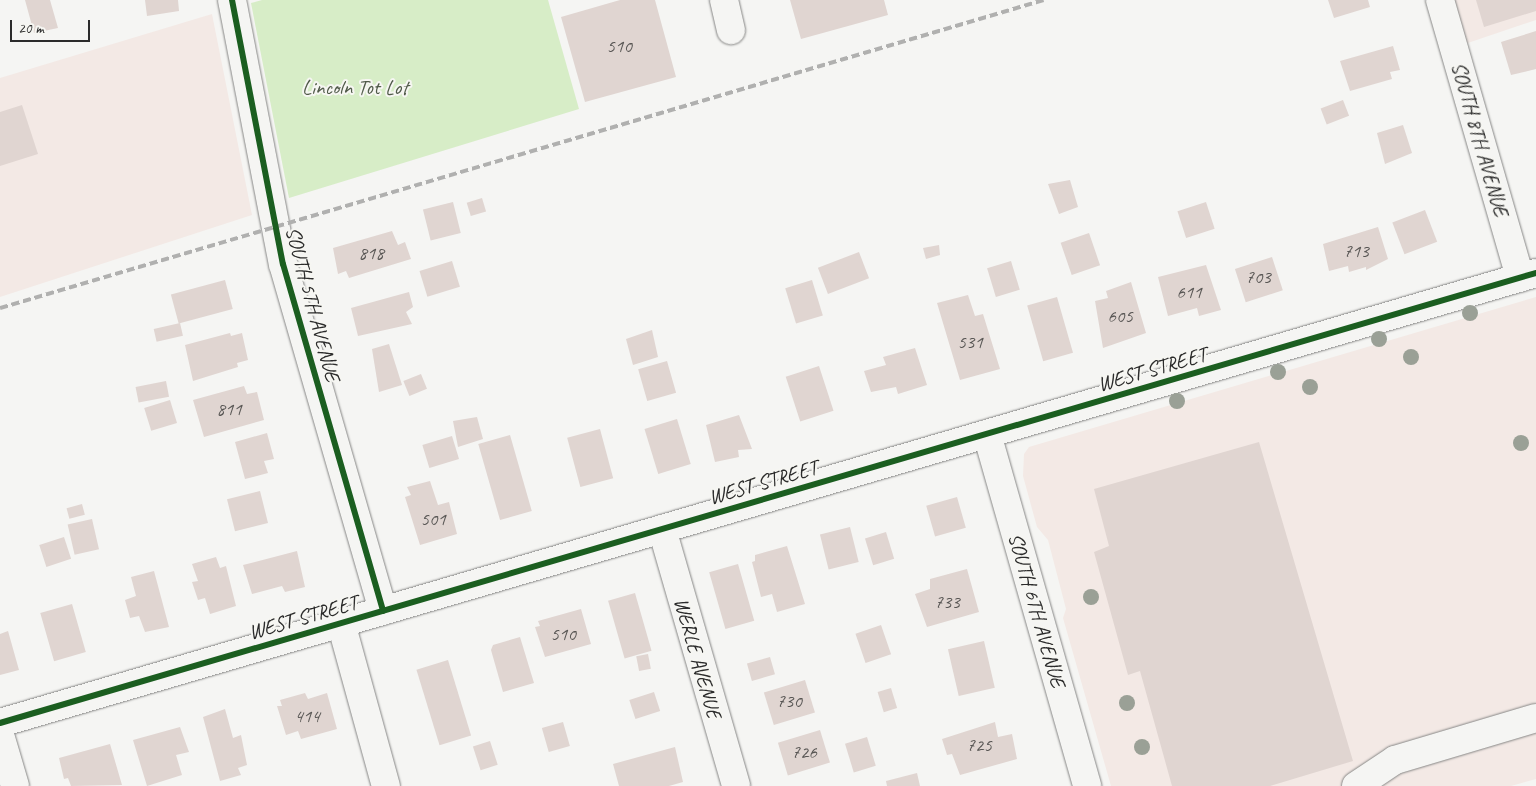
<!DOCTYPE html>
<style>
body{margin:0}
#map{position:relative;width:1536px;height:786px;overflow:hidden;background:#f5f5f3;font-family:Caveat,sans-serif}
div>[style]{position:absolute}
.built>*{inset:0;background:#f3e9e5}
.green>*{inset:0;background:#d7edc7}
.building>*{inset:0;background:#e0d5d1;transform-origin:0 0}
.roads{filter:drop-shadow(0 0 1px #868685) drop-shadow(0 0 1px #868685)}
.minor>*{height:28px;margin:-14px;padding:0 14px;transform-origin:14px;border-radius:14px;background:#f5f5f3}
.rail>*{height:4px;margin-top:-2px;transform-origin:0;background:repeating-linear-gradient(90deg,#b0b0af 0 8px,transparent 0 12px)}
.cycleway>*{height:6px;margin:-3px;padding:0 3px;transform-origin:3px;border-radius:3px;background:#1b5e20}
.trees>*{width:16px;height:16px;margin:-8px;border-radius:50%;background:#9aa096}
span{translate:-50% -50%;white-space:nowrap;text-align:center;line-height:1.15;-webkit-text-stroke:4px #f6f6f2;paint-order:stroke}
.number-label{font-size:19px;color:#585654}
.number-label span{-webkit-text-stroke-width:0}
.park-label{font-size:21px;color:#505a49}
.street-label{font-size:21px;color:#2b2b2b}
.scale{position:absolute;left:10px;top:20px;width:80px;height:22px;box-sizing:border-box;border:2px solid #2b2b2b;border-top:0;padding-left:6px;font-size:15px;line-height:18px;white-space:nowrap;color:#2b2b2b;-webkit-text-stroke:4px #f6f6f2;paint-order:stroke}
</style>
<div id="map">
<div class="built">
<i style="clip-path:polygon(1440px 0,1536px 0,1536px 20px,1453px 48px)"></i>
<i style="clip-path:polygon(212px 14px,252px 215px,0 297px,0 78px)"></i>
<i style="clip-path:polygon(1536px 297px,1536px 779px,1511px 786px,1111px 786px,1063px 618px,1066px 609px,1048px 540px,1037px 527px,1023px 476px,1024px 454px,1029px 447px)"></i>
</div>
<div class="green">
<i style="clip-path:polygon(262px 0,548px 0,579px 109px,289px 198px,251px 3px)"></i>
</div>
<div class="building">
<i style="clip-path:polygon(25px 0,50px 0,58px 28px,34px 33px)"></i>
<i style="clip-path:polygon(145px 0,178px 0,179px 11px,147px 16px)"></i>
<i style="clip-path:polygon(620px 0,655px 0,676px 77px,585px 102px,561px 17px)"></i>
<i style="clip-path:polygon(790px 0,884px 0,888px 15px,801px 39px)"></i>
<i style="clip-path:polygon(1328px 0,1368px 0,1370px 7px,1334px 18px)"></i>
<i style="clip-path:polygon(1476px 0,1536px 0,1536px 11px,1484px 27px)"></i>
<i style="clip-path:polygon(1536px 31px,1536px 69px,1511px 75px,1501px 42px)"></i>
<i style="clip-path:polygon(1393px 46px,1400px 70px,1390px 72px,1392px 79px,1350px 91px,1340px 61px)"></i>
<i style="left:1343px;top:100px;width:17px;height:24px;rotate:69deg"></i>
<i style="clip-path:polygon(22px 105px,38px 154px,0 166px,0 112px)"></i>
<i style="clip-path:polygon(1403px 125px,1412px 153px,1385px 164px,1377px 133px)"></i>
<i style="clip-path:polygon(1070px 180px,1078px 207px,1059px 214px,1048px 184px)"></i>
<i style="left:482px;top:198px;width:14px;height:16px;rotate:73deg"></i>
<i style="left:453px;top:202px;width:32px;height:31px;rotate:76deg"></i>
<i style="left:1206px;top:202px;width:28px;height:30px;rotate:72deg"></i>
<i style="left:1425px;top:210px;width:34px;height:35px;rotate:69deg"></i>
<i style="clip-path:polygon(1378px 227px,1388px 259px,1366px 270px,1366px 267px,1349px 272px,1348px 266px,1329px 271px,1323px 244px)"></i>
<i style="clip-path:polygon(392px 231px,398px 245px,405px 242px,411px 259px,349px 278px,346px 271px,338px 274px,333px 248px)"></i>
<i style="left:1089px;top:233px;width:34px;height:30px;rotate:71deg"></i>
<i style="clip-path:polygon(939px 245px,940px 255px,926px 259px,923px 248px)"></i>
<i style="left:859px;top:252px;width:28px;height:44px;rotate:69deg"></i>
<i style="left:1272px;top:257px;width:35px;height:39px;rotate:72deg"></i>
<i style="left:452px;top:261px;width:27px;height:34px;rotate:73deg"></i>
<i style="left:1011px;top:261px;width:30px;height:25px;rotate:73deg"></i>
<i style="clip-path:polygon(1206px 265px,1221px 310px,1199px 316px,1197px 308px,1168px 316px,1158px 277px)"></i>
<i style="left:225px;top:280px;width:30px;height:56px;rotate:75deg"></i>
<i style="left:812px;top:280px;width:37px;height:28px;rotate:73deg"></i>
<i style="clip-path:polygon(1131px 282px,1146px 333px,1103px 348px,1095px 301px,1108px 298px,1106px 291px)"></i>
<i style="clip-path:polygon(409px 292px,413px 307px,406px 312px,412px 324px,358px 336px,351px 308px)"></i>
<i style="clip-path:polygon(968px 295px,975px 316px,983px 314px,1000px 369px,960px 380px,937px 303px)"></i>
<i style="left:1057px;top:297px;width:58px;height:31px;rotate:74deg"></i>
<i style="left:180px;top:323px;width:13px;height:27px;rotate:77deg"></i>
<i style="clip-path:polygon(652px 330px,658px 357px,633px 365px,626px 339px)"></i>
<i style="clip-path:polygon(230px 333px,231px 336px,242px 333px,248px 360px,237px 363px,238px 367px,193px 381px,185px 345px)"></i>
<i style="clip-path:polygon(389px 344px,402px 385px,379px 392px,372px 349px)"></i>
<i style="clip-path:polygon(915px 348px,927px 385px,898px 394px,896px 387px,871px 392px,864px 371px,886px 365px,883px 357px)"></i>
<i style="left:667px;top:361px;width:33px;height:30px;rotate:74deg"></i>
<i style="left:819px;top:366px;width:47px;height:35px;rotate:72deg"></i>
<i style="left:421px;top:374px;width:16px;height:19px;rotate:68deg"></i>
<i style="left:166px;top:381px;width:16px;height:31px;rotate:79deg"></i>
<i style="clip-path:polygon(244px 386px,247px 394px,257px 392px,264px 420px,204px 437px,193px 400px)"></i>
<i style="left:170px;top:400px;width:24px;height:27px;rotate:73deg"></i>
<i style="clip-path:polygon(739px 415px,752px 449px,738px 450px,739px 457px,715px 462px,706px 425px)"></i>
<i style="clip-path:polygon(477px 417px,483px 439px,458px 447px,453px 421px)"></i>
<i style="left:677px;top:419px;width:47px;height:34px;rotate:73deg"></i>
<i style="left:600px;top:429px;width:51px;height:34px;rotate:75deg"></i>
<i style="clip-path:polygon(267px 433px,274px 459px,264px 461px,268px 473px,245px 479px,235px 442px)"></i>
<i style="left:510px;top:435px;width:79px;height:33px;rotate:74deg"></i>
<i style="left:452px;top:436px;width:24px;height:31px;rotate:73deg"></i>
<i style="clip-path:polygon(1259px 442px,1353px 761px,1270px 786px,1172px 786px,1140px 671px,1128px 675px,1094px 552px,1109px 546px,1094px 489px)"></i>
<i style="clip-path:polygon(430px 481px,438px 505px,449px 502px,457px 534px,420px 545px,405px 497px,411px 495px,407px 487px)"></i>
<i style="left:260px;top:491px;width:33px;height:34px;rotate:76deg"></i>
<i style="left:957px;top:497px;width:32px;height:32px;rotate:74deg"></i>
<i style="left:82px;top:504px;width:11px;height:16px;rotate:75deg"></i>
<i style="left:92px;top:519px;width:31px;height:25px;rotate:77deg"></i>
<i style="left:850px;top:527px;width:36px;height:31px;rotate:76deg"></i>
<i style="left:886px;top:532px;width:28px;height:22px;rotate:73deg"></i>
<i style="left:64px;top:537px;width:23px;height:26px;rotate:72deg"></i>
<i style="clip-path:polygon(787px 546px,805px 604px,777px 612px,772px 594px,761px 597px,752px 562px,755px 561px,755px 555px)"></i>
<i style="clip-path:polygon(297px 551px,305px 587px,285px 592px,282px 586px,252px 594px,243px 565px)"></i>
<i style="clip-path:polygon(216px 557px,220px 568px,226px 566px,236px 606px,210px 614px,205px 598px,198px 600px,192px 582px,198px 581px,192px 564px)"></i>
<i style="left:738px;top:564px;width:59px;height:30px;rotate:74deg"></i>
<i style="clip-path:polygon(967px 569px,979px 612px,927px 627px,915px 594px,930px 589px,930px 579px)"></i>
<i style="clip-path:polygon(154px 571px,169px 627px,145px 632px,139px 616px,130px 618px,125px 600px,136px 596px,131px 577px)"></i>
<i style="left:635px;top:593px;width:60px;height:28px;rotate:74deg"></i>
<i style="left:72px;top:604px;width:50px;height:33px;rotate:74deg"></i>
<i style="clip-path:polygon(581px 609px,591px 644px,545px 657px,535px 627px,540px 626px,538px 621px)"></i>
<i style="left:881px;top:625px;width:31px;height:27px;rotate:71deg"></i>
<i style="clip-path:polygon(8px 631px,19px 670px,0 675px,0 634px)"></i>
<i style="clip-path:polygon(520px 637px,534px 683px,503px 692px,491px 650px,493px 645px)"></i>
<i style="left:984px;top:641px;width:48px;height:37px;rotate:77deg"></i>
<i style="left:648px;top:654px;width:15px;height:12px;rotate:79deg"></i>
<i style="left:770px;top:657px;width:18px;height:24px;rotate:74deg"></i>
<i style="left:448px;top:660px;width:79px;height:33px;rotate:73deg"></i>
<i style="left:805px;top:680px;width:34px;height:43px;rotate:73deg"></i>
<i style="left:891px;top:688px;width:21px;height:14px;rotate:73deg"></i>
<i style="left:654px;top:692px;width:20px;height:26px;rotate:72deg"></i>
<i style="clip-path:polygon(305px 693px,308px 699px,327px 693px,337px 729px,301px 739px,298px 731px,286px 735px,277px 706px,282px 706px,280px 700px)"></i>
<i style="clip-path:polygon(225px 709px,233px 738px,241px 735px,247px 765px,238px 768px,241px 775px,220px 781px,203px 717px)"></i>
<i style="left:563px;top:722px;width:25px;height:22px;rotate:74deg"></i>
<i style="clip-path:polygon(995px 722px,998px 737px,1012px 734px,1017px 759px,960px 775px,952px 754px,947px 755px,942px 739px)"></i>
<i style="clip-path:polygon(180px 727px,189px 752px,176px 755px,182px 775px,147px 786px,133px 740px)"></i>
<i style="left:820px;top:730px;width:34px;height:44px;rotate:73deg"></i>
<i style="left:867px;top:737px;width:30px;height:23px;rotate:73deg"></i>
<i style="left:490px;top:741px;width:25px;height:18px;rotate:72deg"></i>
<i style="clip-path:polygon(110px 744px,122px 785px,71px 786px,68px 778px,64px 779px,59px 758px)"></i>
<i style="clip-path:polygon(675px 747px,683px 782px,669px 786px,619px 786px,613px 764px)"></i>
<i style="clip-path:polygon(917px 773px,920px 786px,887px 786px,886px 781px)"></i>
</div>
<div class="roads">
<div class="minor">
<i style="left:232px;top:0;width:269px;rotate:79.1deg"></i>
<i style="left:283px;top:264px;width:361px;rotate:73.9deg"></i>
<i style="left:724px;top:0;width:31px;rotate:77deg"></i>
<i style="left:1440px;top:0;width:289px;rotate:73.9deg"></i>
<i style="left:987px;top:434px;width:366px;rotate:74.1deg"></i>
<i style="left:662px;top:529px;width:267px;rotate:73.9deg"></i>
<i style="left:341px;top:623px;width:169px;rotate:74.6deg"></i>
<i style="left:0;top:723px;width:1601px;rotate:-16.33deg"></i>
<i style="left:0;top:735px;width:53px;rotate:73.6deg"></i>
<i style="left:1356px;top:786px;width:47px;rotate:-33.7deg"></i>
<i style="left:1395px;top:760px;width:147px;rotate:-16.6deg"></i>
</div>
</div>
<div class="rail">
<i style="left:0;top:308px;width:1088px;rotate:-16.44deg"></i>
</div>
<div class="cycleway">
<i style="left:232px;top:0;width:269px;rotate:79.1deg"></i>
<i style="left:283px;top:264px;width:361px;rotate:73.9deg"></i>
<i style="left:0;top:723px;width:1601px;rotate:-16.33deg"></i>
</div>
<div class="trees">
<i style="left:1470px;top:313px"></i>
<i style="left:1379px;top:339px"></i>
<i style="left:1411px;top:357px"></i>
<i style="left:1278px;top:372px"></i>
<i style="left:1310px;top:387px"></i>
<i style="left:1177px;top:401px"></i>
<i style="left:1521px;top:443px"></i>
<i style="left:1091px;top:597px"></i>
<i style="left:1127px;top:703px"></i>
<i style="left:1142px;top:747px"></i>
</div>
<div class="number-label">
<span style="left:619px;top:47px">510</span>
<span style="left:1356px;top:252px">713</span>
<span style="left:371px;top:254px">818</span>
<span style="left:1258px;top:278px">703</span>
<span style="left:1189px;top:293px">611</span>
<span style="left:1120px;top:317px">605</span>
<span style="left:970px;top:343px">531</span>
<span style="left:229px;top:410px">811</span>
<span style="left:433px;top:520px">501</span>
<span style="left:947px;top:603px">733</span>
<span style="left:563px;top:635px">510</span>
<span style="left:789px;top:702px">730</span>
<span style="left:307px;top:717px">414</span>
<span style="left:979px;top:746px">725</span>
<span style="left:804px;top:753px">726</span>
</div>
<div class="park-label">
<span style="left:355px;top:87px">Lincoln Tot Lot</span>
</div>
<div class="street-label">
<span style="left:1480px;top:139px;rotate:74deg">SOUTH 8TH AVENUE</span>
<span style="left:313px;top:304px;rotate:75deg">SOUTH 5TH AVENUE</span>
<span style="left:1152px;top:369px;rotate:-16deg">WEST STREET</span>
<span style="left:763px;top:482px;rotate:-16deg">WEST STREET</span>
<span style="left:1037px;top:610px;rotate:74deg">SOUTH 6TH AVENUE</span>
<span style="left:303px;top:617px;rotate:-16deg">WEST STREET</span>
<span style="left:698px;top:658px;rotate:74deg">WERLE AVENUE</span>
</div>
<div class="scale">20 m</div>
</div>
